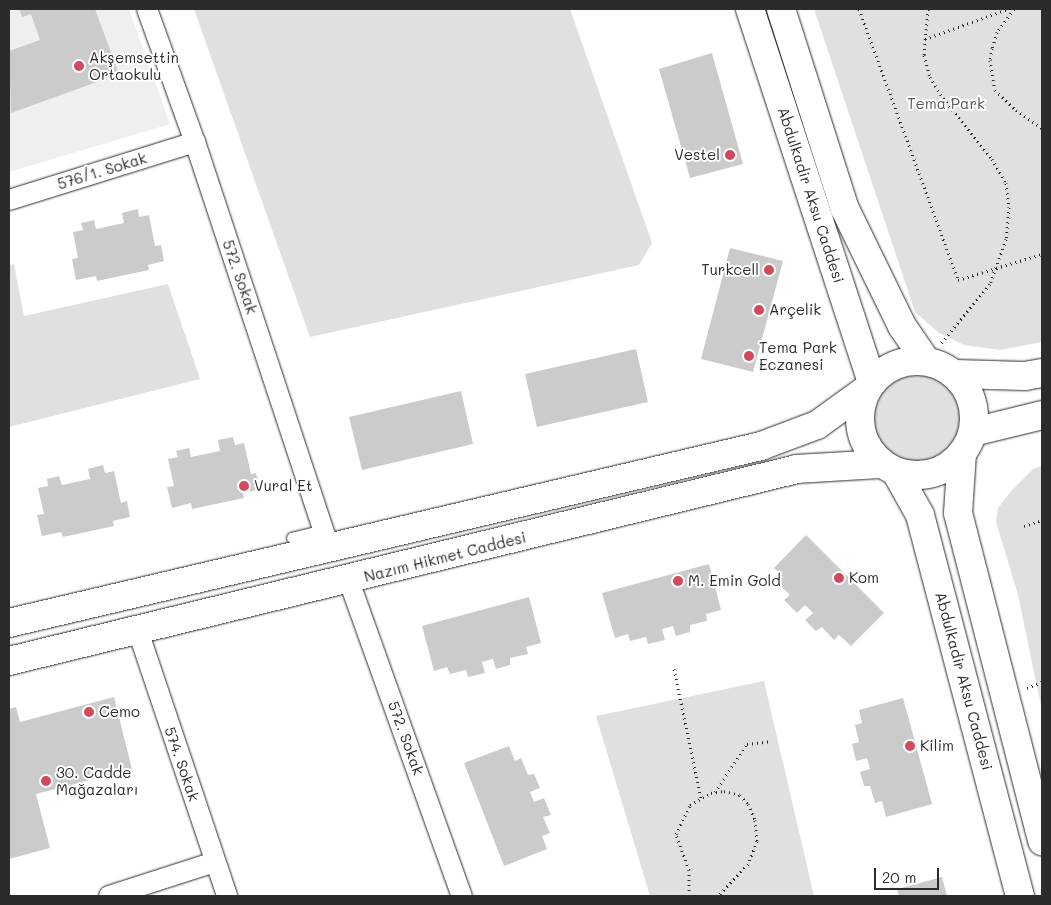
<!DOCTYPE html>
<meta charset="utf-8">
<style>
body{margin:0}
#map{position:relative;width:1051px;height:905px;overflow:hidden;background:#fff;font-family:Mali,sans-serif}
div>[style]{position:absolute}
.built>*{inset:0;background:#efefef}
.green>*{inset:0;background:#e0e0e0}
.round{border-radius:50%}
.building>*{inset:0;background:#cbcbcb}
.path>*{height:3px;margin-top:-1.5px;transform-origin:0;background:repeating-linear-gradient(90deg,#2b2b2b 0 1px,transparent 0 5px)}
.roads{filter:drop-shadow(0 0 1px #2b2b2b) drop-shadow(0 0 1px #2b2b2b)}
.service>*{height:10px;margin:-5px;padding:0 5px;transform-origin:5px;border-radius:5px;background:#fff}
.minor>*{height:20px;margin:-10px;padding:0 10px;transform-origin:10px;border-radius:10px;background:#fff}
.secondary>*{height:28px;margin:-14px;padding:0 14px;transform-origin:14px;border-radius:14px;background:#fff}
.secondary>.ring{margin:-14px;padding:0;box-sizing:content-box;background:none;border:28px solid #fff;border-radius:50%}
.dots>*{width:14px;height:14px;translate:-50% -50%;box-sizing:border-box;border:2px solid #fff;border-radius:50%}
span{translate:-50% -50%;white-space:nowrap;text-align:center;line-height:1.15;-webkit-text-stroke:4px #fff;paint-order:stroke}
.poi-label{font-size:15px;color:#2b2b2b}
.left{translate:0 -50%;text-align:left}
.right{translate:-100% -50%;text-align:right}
.park-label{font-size:15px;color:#585858}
.street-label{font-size:15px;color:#2b2b2b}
.frame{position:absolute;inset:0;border:10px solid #2b2b2b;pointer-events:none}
.scale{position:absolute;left:874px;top:868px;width:65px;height:22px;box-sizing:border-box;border:2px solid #2b2b2b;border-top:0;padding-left:6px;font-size:15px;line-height:18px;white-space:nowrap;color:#2b2b2b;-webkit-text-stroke:4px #fff;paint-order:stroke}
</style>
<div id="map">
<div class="built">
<div style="clip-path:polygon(9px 9px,129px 9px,170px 124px,9px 172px)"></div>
</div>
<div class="green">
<div style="clip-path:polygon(194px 9px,570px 9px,652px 243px,639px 265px,310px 337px)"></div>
<div style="clip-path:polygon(814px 9px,1042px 9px,1042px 342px,1000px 350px,964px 345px,939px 333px,915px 312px)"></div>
<div style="clip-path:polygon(14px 264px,24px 316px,168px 284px,200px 379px,9px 427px,9px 265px)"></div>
<div class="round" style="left:872px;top:371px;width:92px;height:92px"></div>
<div style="clip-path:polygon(1042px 466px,1042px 711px,1018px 595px,996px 522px,998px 508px,1012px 490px,1033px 469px)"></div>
<div style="clip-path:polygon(764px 681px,814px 896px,650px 896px,596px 716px)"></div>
</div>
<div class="building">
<div style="clip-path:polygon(19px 9px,95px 9px,119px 74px,11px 113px,9px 51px,40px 40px,31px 14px,22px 17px)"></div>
<div style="clip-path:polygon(712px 53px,743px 164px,690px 178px,659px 69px)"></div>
<div style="clip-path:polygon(138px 209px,139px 217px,149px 215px,155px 246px,161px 245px,164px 261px,148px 265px,149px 270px,97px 281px,96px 276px,76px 280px,72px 259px,78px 258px,73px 232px,83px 230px,81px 223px,94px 220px,96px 229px,124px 223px,122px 213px)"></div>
<div style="clip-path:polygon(730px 248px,783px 261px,753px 372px,701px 359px)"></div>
<div style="clip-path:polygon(636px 349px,648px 402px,537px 427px,525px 374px)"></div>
<div style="clip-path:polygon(461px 391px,473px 444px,362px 470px,349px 417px)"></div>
<div style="clip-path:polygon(233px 437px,235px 445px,244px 443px,251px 474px,256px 473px,260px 489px,243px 493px,244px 498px,192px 509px,191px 503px,172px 508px,167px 487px,174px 486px,168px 459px,178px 457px,176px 451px,189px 448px,191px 457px,220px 451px,218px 440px)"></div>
<div style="clip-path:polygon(103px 465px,105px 473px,114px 471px,121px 503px,127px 501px,130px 517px,113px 521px,114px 526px,63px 537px,61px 532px,42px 536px,37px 515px,44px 514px,38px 488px,48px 486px,47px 479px,59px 476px,62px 485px,90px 479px,88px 469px)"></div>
<div style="clip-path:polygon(806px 535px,884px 613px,851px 646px,839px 635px,834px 640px,822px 627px,816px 631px,805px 620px,813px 613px,805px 605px,797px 613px,784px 600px,790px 595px,778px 583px,783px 577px,774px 568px)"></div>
<div style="clip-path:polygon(709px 564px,721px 610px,706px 614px,707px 621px,690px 625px,690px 632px,676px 636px,673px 626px,662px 629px,665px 640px,648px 644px,646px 637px,630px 641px,628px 634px,615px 638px,602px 593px)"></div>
<div style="clip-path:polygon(529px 597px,541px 643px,526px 647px,528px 654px,510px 658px,510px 665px,496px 669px,493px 659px,482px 662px,485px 673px,468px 677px,466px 670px,450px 674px,447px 667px,434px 671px,422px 626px)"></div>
<div style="clip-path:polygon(114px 697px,132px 769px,36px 794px,50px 848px,9px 859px,9px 709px,16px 707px,20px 722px)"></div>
<div style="clip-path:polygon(903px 698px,932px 804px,886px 817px,882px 801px,875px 803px,870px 786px,864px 786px,860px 772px,870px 769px,867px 758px,856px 761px,852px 744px,859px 742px,855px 725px,862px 723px,859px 710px)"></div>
<div style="clip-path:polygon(509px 746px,515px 761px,521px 758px,528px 775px,534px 774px,540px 788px,530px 792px,534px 802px,544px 798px,551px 815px,543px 817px,550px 833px,542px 836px,547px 849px,504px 866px,464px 763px)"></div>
<div style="clip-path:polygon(942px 877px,947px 896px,899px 896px,897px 889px)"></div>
</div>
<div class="path">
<div style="left:859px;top:9px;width:289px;rotate:69.9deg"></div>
<div style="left:958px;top:280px;width:88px;rotate:-17.2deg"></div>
<div style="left:928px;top:9px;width:46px;rotate:95deg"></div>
<div style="left:924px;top:55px;width:23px;rotate:75deg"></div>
<div style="left:930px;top:77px;width:25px;rotate:58deg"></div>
<div style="left:943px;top:98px;width:78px;rotate:51.2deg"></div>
<div style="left:992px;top:159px;width:28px;rotate:60deg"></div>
<div style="left:1006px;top:183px;width:24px;rotate:83deg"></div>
<div style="left:1009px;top:207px;width:32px;rotate:95deg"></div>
<div style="left:1006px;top:239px;width:48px;rotate:109.6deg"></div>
<div style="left:990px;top:284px;width:77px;rotate:129.7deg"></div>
<div style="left:1014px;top:9px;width:29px;rotate:126deg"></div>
<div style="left:997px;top:32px;width:17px;rotate:107deg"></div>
<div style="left:992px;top:48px;width:12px;rotate:99deg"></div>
<div style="left:990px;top:60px;width:30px;rotate:81deg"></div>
<div style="left:995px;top:90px;width:29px;rotate:44deg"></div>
<div style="left:1016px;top:110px;width:32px;rotate:35deg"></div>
<div style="left:925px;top:39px;width:88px;rotate:-19.9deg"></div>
<div style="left:1024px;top:526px;width:19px;rotate:-18deg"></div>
<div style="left:674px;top:669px;width:132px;rotate:78.2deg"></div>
<div style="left:1027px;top:688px;width:16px;rotate:-22deg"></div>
<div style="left:715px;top:792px;width:58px;rotate:-56.3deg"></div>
<div style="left:747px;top:744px;width:23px;rotate:-7deg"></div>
<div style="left:689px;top:896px;width:26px;rotate:-90deg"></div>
<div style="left:689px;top:870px;width:38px;rotate:-110deg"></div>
<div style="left:676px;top:834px;width:32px;rotate:-64deg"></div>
<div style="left:690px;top:805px;width:24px;rotate:-30deg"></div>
<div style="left:711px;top:793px;width:13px;rotate:-9deg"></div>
<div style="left:724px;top:791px;width:16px;rotate:14deg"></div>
<div style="left:740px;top:795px;width:12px;rotate:48deg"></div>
<div style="left:748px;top:804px;width:17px;rotate:66deg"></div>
<div style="left:755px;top:820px;width:21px;rotate:85deg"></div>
<div style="left:757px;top:841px;width:25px;rotate:111deg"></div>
<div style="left:748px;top:864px;width:44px;rotate:133.2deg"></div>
</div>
<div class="roads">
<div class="service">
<div style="left:292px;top:538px;width:34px;rotate:-14deg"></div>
</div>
<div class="minor">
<div style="left:147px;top:9px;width:141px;rotate:70.2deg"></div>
<div style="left:195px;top:142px;width:426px;rotate:71.7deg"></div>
<div style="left:9px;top:200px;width:195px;rotate:-17.3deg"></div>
<div style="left:349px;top:581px;width:335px;rotate:70.3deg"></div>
<div style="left:138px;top:631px;width:280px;rotate:71.4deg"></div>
<div style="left:109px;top:896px;width:111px;rotate:-17.8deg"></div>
</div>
<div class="secondary">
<div style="left:750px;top:9px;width:392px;rotate:71.9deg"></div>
<div style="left:781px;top:9px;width:210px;rotate:72.3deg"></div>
<div style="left:845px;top:209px;width:130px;rotate:64deg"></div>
<div style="left:902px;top:326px;width:42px;rotate:55.6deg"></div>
<div class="ring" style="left:860px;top:361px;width:86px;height:86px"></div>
<div style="left:955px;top:374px;width:70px;rotate:1.6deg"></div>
<div style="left:1025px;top:376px;width:17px;rotate:-10deg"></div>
<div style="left:973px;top:432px;width:71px;rotate:-13.8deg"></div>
<div style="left:962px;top:453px;width:60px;rotate:93.8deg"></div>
<div style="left:958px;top:513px;width:339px;rotate:75.6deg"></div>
<div style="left:896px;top:472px;width:49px;rotate:60.8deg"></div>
<div style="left:920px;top:515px;width:394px;rotate:75.3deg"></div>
<div style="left:9px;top:623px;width:773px;rotate:-13.24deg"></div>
<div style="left:761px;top:446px;width:60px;rotate:-20.6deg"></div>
<div style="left:817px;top:425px;width:62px;rotate:-35.8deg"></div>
<div style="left:9px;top:661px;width:811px;rotate:-13.69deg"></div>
<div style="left:797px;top:469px;width:85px;rotate:-3.4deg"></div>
</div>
</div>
<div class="dots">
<div style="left:79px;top:66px;background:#d1495b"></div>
<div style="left:730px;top:155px;background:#d1495b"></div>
<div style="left:769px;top:270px;background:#d1495b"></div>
<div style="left:759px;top:310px;background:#d1495b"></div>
<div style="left:749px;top:356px;background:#d1495b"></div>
<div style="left:244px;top:486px;background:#d1495b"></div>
<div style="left:839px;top:578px;background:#d1495b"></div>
<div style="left:678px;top:581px;background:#d1495b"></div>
<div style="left:89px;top:712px;background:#d1495b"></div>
<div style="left:910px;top:746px;background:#d1495b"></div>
<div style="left:46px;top:781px;background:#d1495b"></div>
</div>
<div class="poi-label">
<span class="left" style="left:89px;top:66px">Akşemsettin<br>Ortaokulu</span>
<span class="right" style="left:720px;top:155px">Vestel</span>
<span class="right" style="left:759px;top:270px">Turkcell</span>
<span class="left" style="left:769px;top:310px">Arçelik</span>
<span class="left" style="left:759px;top:356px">Tema Park<br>Eczanesi</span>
<span class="left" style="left:254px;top:486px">Vural Et</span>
<span class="left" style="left:849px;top:578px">Kom</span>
<span class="left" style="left:688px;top:581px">M. Emin Gold</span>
<span class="left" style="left:99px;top:712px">Cemo</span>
<span class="left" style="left:920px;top:746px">Kilim</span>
<span class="left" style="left:56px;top:781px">30. Cadde<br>Mağazaları</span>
</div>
<div class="park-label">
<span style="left:946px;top:104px">Tema Park</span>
</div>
<div class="street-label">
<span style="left:102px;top:171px;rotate:-17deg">576/1. Sokak</span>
<span style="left:811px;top:195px;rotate:72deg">Abdulkadir Aksu Caddesi</span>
<span style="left:240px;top:277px;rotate:71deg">572. Sokak</span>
<span style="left:445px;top:557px;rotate:-14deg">Nazım Hikmet Caddesi</span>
<span style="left:964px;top:681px;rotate:75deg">Abdulkadir Aksu Caddesi</span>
<span style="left:406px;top:738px;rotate:70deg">572. Sokak</span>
<span style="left:182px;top:764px;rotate:71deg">574. Sokak</span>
</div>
<div class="frame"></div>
<div class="scale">20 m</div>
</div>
